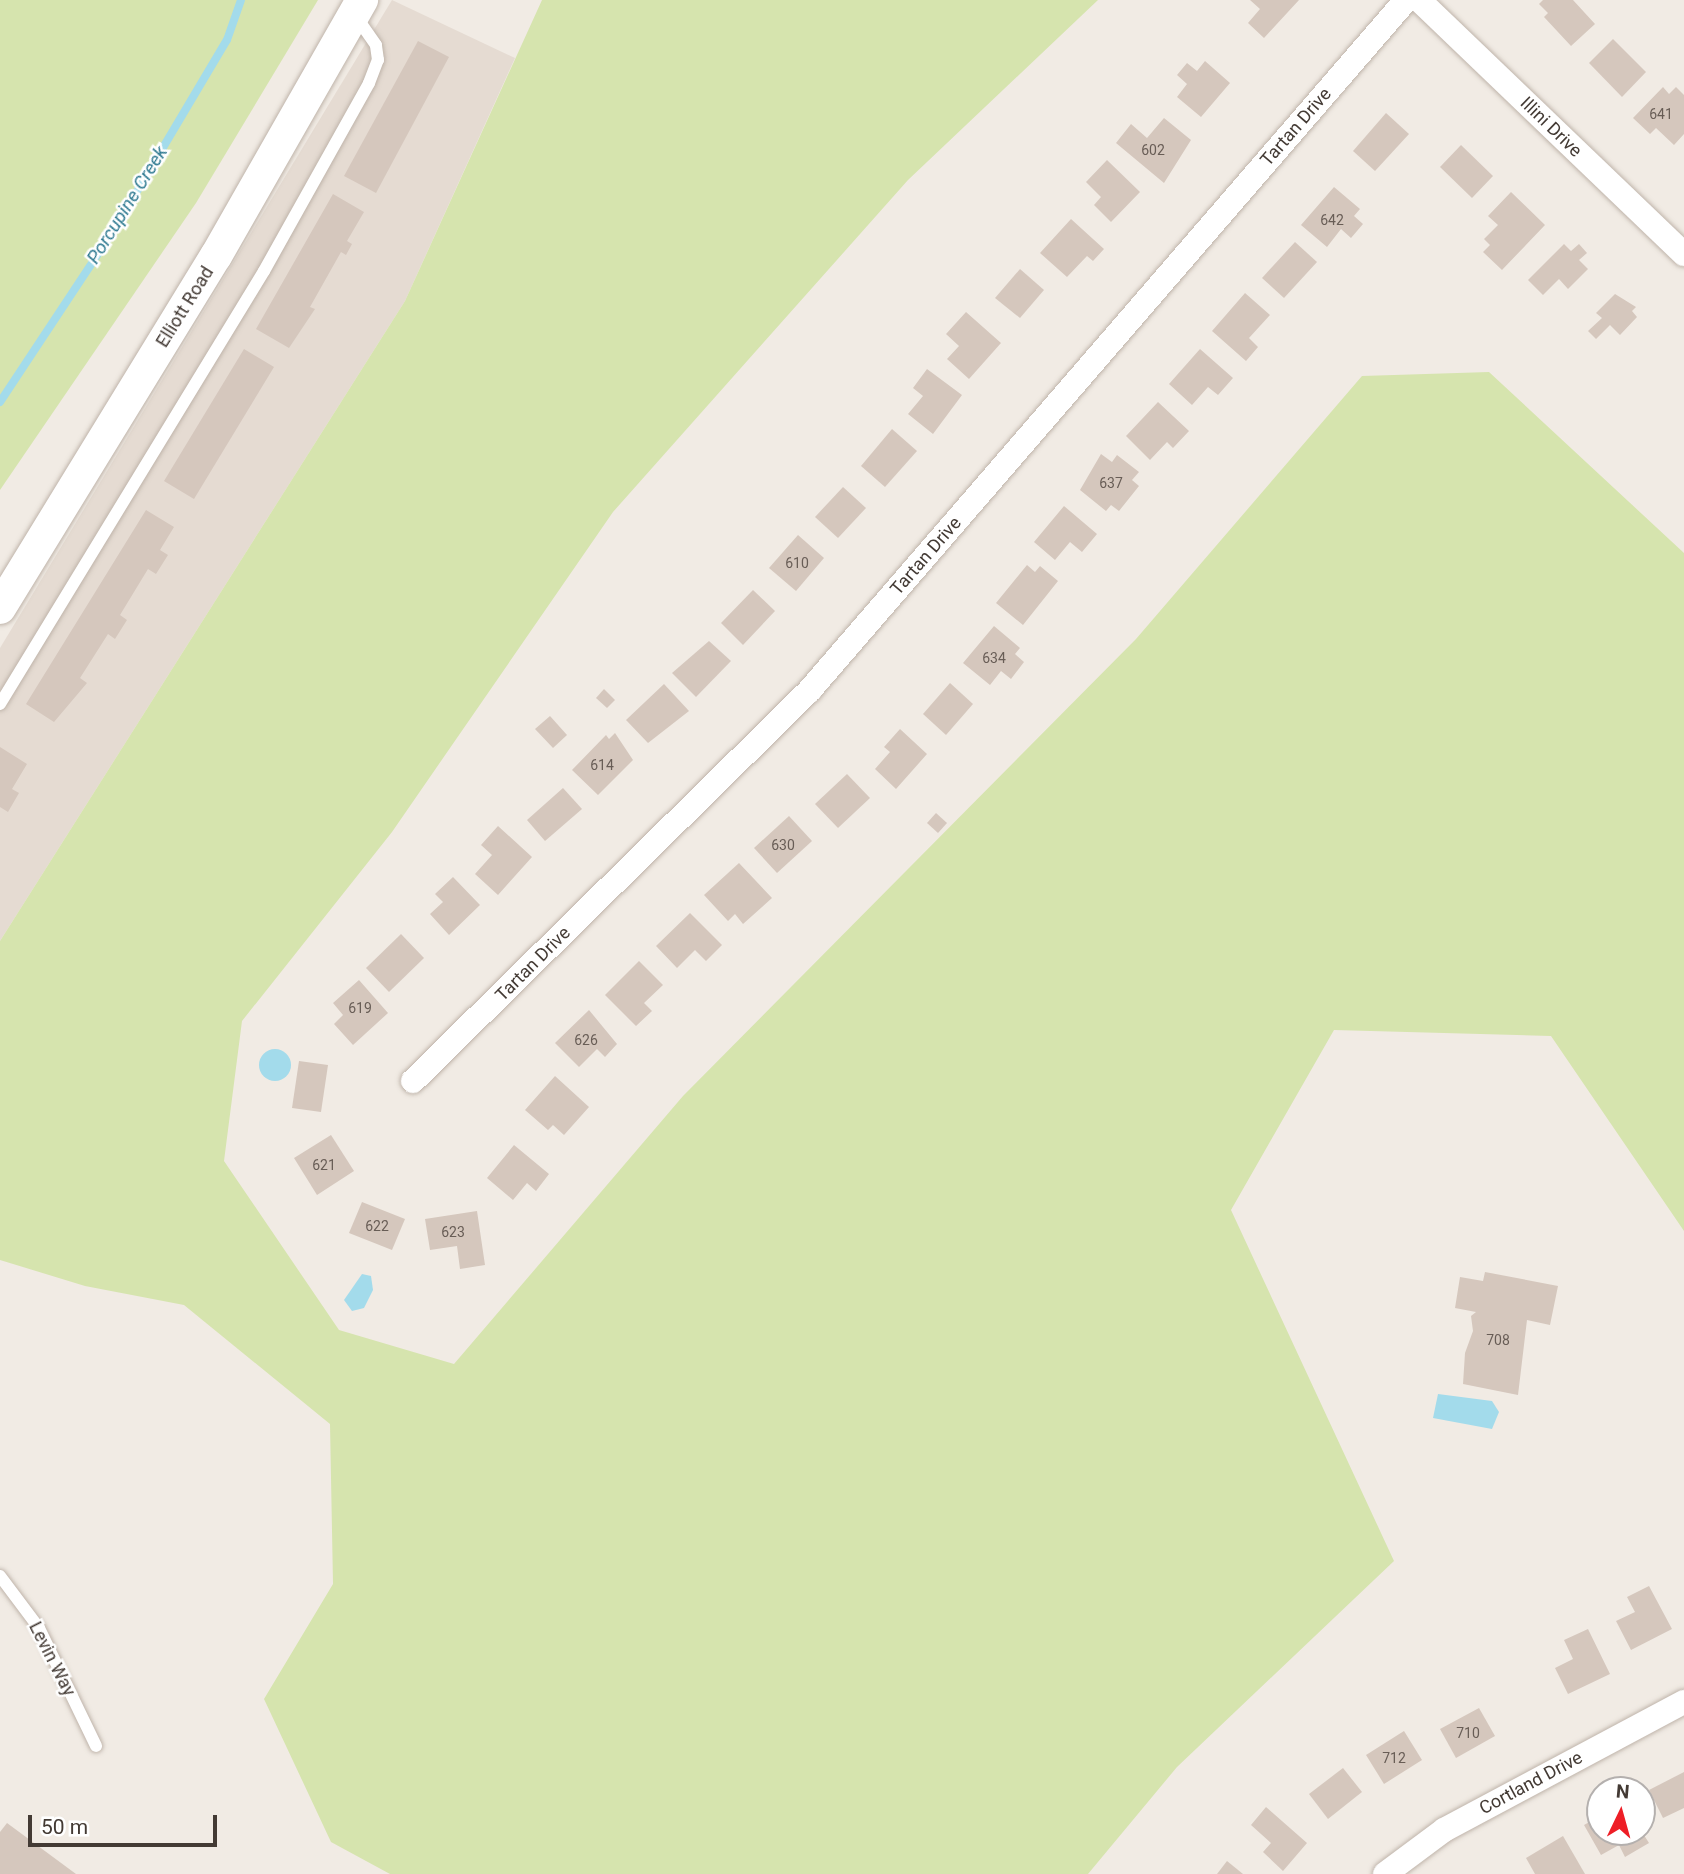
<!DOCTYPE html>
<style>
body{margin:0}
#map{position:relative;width:1684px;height:1874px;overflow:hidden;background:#f1ebe4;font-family:Roboto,sans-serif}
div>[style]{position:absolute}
.residential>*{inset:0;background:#e5dbd2}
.green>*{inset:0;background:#d6e4ae}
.water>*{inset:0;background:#a3dbeb}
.round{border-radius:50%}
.stream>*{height:8px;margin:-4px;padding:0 4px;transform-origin:4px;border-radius:4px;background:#a3dbeb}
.building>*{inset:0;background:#d5c7bd}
.roads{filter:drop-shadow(0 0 2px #bfb4aa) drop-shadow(0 0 2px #bfb4aa)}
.service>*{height:12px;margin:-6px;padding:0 6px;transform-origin:6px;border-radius:6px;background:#fff}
.minor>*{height:24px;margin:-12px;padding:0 12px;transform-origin:12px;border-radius:12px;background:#fff}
.tertiary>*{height:32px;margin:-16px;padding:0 16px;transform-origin:16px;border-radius:16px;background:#fff}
span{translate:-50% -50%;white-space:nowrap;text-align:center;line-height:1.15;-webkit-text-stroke:5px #fff;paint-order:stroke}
.number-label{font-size:14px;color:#685d56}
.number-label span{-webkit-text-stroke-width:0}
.street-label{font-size:18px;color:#433a34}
.water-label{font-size:19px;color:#2f7a91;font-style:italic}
.north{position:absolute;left:1586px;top:1776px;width:70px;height:70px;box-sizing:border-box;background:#fff;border:2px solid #b4b0ae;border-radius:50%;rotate:5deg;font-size:19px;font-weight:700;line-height:28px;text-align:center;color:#433a34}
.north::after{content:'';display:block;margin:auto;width:24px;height:32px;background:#ee1e26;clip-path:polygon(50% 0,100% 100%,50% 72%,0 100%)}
.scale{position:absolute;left:28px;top:1815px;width:189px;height:32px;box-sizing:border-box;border:4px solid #433a34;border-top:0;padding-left:9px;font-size:21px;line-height:24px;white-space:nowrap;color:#433a34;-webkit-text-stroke:5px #fff;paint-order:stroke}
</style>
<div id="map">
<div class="residential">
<div style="clip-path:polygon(392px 0,515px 58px,405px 301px,0 941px,0 648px)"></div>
</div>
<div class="green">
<div style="clip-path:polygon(0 0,318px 0,196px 203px,0 490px)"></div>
<div style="clip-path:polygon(542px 0,1098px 0,908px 180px,613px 512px,392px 832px,242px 1021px,224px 1161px,339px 1330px,454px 1364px,683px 1096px,1136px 639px,1362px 376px,1489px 372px,1684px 553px,1684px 1231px,1551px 1036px,1334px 1030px,1231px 1210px,1394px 1561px,1177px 1767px,1088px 1874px,390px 1874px,331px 1842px,264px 1699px,333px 1584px,330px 1424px,184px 1305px,85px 1286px,0 1260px,0 941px,405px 301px)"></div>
</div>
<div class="water">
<div class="round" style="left:259px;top:1049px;width:32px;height:32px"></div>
<div style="clip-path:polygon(362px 1274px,371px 1276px,373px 1290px,364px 1308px,352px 1311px,344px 1300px)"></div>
<div style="clip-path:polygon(1438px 1394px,1492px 1401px,1499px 1412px,1492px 1429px,1433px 1418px)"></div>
</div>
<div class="stream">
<div style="left:0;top:402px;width:212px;rotate:-56.5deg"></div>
<div style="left:117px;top:225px;width:215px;rotate:-59.3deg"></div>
<div style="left:227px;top:40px;width:42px;rotate:-70.7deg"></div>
</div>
<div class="building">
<div style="clip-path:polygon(1250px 0,1299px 0,1264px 38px,1248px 23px,1260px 9px)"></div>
<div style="clip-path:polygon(1543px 0,1573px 0,1595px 24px,1571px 46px,1544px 17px,1548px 13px,1539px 4px)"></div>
<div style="clip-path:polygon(1613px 39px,1646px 72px,1622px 97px,1589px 63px)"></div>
<div style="clip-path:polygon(418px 41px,449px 57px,376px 193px,344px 176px)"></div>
<div style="clip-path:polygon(1205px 61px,1230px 83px,1201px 117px,1177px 97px,1187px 84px,1177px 75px,1187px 63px,1197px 71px)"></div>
<div style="clip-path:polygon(1663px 87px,1669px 94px,1676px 87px,1684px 95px,1684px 134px,1674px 145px,1656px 128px,1650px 134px,1633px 118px)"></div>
<div style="clip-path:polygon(1386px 113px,1409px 134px,1375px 171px,1353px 151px)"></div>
<div style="clip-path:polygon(1164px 118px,1191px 140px,1164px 183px,1116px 143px,1131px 124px,1147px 138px)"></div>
<div style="clip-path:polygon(1461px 145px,1493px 176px,1472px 198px,1440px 167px)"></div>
<div style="clip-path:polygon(1107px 160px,1140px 192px,1111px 222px,1094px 205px,1101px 197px,1086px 182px)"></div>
<div style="clip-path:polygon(1334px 187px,1360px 209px,1354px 216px,1363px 224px,1351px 238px,1341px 229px,1327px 247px,1301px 225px)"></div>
<div style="clip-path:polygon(1511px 192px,1545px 225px,1502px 270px,1483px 252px,1490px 245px,1484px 239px,1498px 225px,1488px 216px)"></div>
<div style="clip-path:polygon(333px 194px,364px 212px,347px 241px,352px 244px,346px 255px,341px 252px,310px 307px,315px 309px,289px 348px,256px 329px)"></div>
<div style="clip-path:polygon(1071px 219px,1104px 249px,1093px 261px,1087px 256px,1067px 277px,1040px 253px)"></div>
<div style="clip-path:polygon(1295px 242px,1317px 262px,1284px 298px,1262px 278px)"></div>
<div style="clip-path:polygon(1564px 244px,1571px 251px,1579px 244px,1587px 253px,1579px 260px,1588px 269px,1568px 289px,1559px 279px,1543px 295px,1528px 280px)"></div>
<div style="clip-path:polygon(1020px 269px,1044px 290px,1020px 318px,995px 298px)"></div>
<div style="clip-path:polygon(1245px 293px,1270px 315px,1249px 338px,1258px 347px,1246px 361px,1212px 331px)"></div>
<div style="clip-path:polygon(1615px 294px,1636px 307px,1632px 311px,1637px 317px,1620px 335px,1610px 325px,1596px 339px,1588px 331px,1602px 318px,1596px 313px)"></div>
<div style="clip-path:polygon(966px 312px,1001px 343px,969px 379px,947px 359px,959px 346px,946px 334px)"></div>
<div style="clip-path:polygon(244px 349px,274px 367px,194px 499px,164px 481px)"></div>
<div style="clip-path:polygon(1200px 349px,1233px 378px,1218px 395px,1208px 387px,1192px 405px,1169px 384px)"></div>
<div style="clip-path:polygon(927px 369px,962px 395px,933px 434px,908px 414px,923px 396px,913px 388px)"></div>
<div style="clip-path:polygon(1158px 402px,1189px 431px,1173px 448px,1167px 442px,1150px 460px,1126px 436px)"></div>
<div style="clip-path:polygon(892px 429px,917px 451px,885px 487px,861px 466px)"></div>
<div style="clip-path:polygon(1101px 454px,1112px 462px,1117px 455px,1139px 472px,1132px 480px,1139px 486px,1119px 511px,1111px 505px,1106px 511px,1080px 490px)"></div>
<div style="clip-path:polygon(843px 487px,866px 508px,838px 538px,815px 517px)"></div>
<div style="clip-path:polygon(1064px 506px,1097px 534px,1082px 552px,1070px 542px,1055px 560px,1034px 542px)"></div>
<div style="clip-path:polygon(146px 510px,174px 527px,160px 550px,168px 555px,156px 574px,148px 569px,120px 615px,127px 620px,115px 639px,108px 634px,80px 678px,87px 683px,54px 722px,26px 704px)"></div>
<div style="clip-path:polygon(798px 535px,824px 558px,796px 591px,769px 568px)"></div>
<div style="clip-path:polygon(1027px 565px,1035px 572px,1040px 566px,1058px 581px,1023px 625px,996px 603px)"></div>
<div style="clip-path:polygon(753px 590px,775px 611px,743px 645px,721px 623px)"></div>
<div style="clip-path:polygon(994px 626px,1020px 648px,1015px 654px,1024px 662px,1011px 679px,1001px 671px,990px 685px,963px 663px)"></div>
<div style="clip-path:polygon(709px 641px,731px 661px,696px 697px,672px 673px)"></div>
<div style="clip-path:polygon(950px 683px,973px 704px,946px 735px,923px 714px)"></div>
<div style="clip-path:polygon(664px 684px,689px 711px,648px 743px,626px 720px)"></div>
<div style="clip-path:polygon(604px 689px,615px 700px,607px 708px,596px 698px)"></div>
<div style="clip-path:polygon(550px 716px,567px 735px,553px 748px,535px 729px)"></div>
<div style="clip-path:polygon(900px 729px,927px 754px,896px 789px,875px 769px,890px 752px,884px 747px)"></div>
<div style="clip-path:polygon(615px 733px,633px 760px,598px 795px,572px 770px,606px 735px,609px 739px)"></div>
<div style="clip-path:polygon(0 747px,27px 764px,12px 789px,19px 793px,8px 812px,0 807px)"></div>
<div style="clip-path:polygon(847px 774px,870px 798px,838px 828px,815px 804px)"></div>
<div style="clip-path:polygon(563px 788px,582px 809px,545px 841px,527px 820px)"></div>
<div style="clip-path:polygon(936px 813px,947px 823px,938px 833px,927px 823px)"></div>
<div style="clip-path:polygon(789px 816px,812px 841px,777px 873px,754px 848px)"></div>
<div style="clip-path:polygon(498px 826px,532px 857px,498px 895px,475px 874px,492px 855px,481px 845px)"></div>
<div style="clip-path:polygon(739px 863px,772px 898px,743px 924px,735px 914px,728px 921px,704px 895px)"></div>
<div style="clip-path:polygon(453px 877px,480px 905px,449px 935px,430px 914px,443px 902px,435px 894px)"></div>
<div style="clip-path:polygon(690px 913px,722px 945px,706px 961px,695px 950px,677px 968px,656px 946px)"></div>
<div style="clip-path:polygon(401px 934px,424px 958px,389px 992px,366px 968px)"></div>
<div style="clip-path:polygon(639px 961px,663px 985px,644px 1003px,652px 1011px,636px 1026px,605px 995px)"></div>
<div style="clip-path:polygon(359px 980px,388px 1013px,353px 1045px,334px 1024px,343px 1015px,333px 1003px)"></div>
<div style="clip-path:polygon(589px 1010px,617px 1044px,605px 1057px,597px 1049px,579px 1067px,555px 1043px)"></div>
<div style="clip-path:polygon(299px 1061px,328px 1065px,321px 1112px,292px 1108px)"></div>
<div style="clip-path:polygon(555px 1076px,589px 1107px,564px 1135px,553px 1125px,548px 1130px,525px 1110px)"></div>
<div style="clip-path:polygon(331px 1135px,354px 1171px,317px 1195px,294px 1158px)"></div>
<div style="clip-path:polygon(514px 1145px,549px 1174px,536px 1191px,527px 1183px,513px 1200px,487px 1178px)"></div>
<div style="clip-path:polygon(362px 1202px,405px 1219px,392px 1250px,349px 1233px)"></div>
<div style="clip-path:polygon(477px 1211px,485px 1265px,460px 1269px,457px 1246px,430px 1250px,425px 1219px)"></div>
<div style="clip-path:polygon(1485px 1272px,1558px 1286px,1550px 1325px,1527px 1320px,1518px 1395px,1463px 1384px,1465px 1353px,1473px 1331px,1471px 1316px,1476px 1312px,1455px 1308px,1460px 1277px,1483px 1281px)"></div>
<div style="clip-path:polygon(1649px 1586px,1672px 1629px,1631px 1650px,1616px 1621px,1635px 1612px,1627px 1597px)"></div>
<div style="clip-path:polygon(1588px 1629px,1610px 1674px,1568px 1694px,1555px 1668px,1573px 1659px,1564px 1640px)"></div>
<div style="clip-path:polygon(1479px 1708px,1495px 1736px,1456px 1758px,1440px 1729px)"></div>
<div style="clip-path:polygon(1404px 1731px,1422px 1760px,1384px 1784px,1366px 1755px)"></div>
<div style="clip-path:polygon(1343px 1768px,1362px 1792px,1328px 1819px,1309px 1794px)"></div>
<div style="clip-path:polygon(1684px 1772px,1684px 1808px,1663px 1818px,1649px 1790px)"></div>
<div style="clip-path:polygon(1266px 1807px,1307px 1843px,1283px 1871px,1263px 1852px,1271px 1843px,1251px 1825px)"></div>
<div style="clip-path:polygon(1600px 1816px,1600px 1832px,1642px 1832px,1649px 1843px,1625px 1857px,1619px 1845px,1601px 1855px,1584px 1825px)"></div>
<div style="clip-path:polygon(7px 1823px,76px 1874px,0 1874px,0 1832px)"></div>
<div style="clip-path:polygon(1563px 1836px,1585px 1874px,1535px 1874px,1526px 1858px)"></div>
<div style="clip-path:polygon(1227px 1861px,1243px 1874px,1217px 1874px)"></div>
</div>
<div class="roads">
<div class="service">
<div style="left:0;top:704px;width:507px;rotate:-58.63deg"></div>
<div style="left:264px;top:271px;width:215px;rotate:-60.8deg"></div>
<div style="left:369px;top:83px;width:25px;rotate:-69deg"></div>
<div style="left:378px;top:60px;width:15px;rotate:-98deg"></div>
<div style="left:376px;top:45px;width:39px;rotate:-125deg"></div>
<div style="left:0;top:1576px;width:65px;rotate:53.1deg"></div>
<div style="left:39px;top:1628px;width:131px;rotate:64.2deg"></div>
</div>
<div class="minor">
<div style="left:1419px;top:0;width:367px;rotate:43.8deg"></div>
<div style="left:413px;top:1081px;width:556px;rotate:-44.56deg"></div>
<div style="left:809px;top:691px;width:913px;rotate:-49.17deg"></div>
<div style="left:1385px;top:1874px;width:74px;rotate:-36.7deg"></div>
<div style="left:1444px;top:1830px;width:272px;rotate:-28.1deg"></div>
</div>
<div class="tertiary">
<div style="left:0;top:608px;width:413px;rotate:-58.5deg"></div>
<div style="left:216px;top:256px;width:295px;rotate:-60.3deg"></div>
</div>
</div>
<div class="number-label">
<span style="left:1661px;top:114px">641</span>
<span style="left:1153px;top:150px">602</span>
<span style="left:1332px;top:220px">642</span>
<span style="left:1111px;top:483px">637</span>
<span style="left:797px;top:563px">610</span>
<span style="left:994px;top:658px">634</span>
<span style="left:602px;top:765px">614</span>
<span style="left:783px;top:845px">630</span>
<span style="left:360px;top:1008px">619</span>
<span style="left:586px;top:1040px">626</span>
<span style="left:324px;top:1165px">621</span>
<span style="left:377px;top:1226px">622</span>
<span style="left:453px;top:1232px">623</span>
<span style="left:1498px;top:1340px">708</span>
<span style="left:1468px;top:1733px">710</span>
<span style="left:1394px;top:1758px">712</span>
</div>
<div class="street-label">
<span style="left:1296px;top:127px;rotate:-49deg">Tartan Drive</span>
<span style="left:1551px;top:127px;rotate:44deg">Illini Drive</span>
<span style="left:185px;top:307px;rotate:-58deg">Elliott Road</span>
<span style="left:926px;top:556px;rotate:-49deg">Tartan Drive</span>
<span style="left:533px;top:964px;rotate:-45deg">Tartan Drive</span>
<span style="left:52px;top:1659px;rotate:63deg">Levin Way</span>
<span style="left:1531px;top:1783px;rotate:-28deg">Cortland Drive</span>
</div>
<div class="water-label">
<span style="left:127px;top:205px;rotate:-58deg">Porcupine Creek</span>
</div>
<div class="north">N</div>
<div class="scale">50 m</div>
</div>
